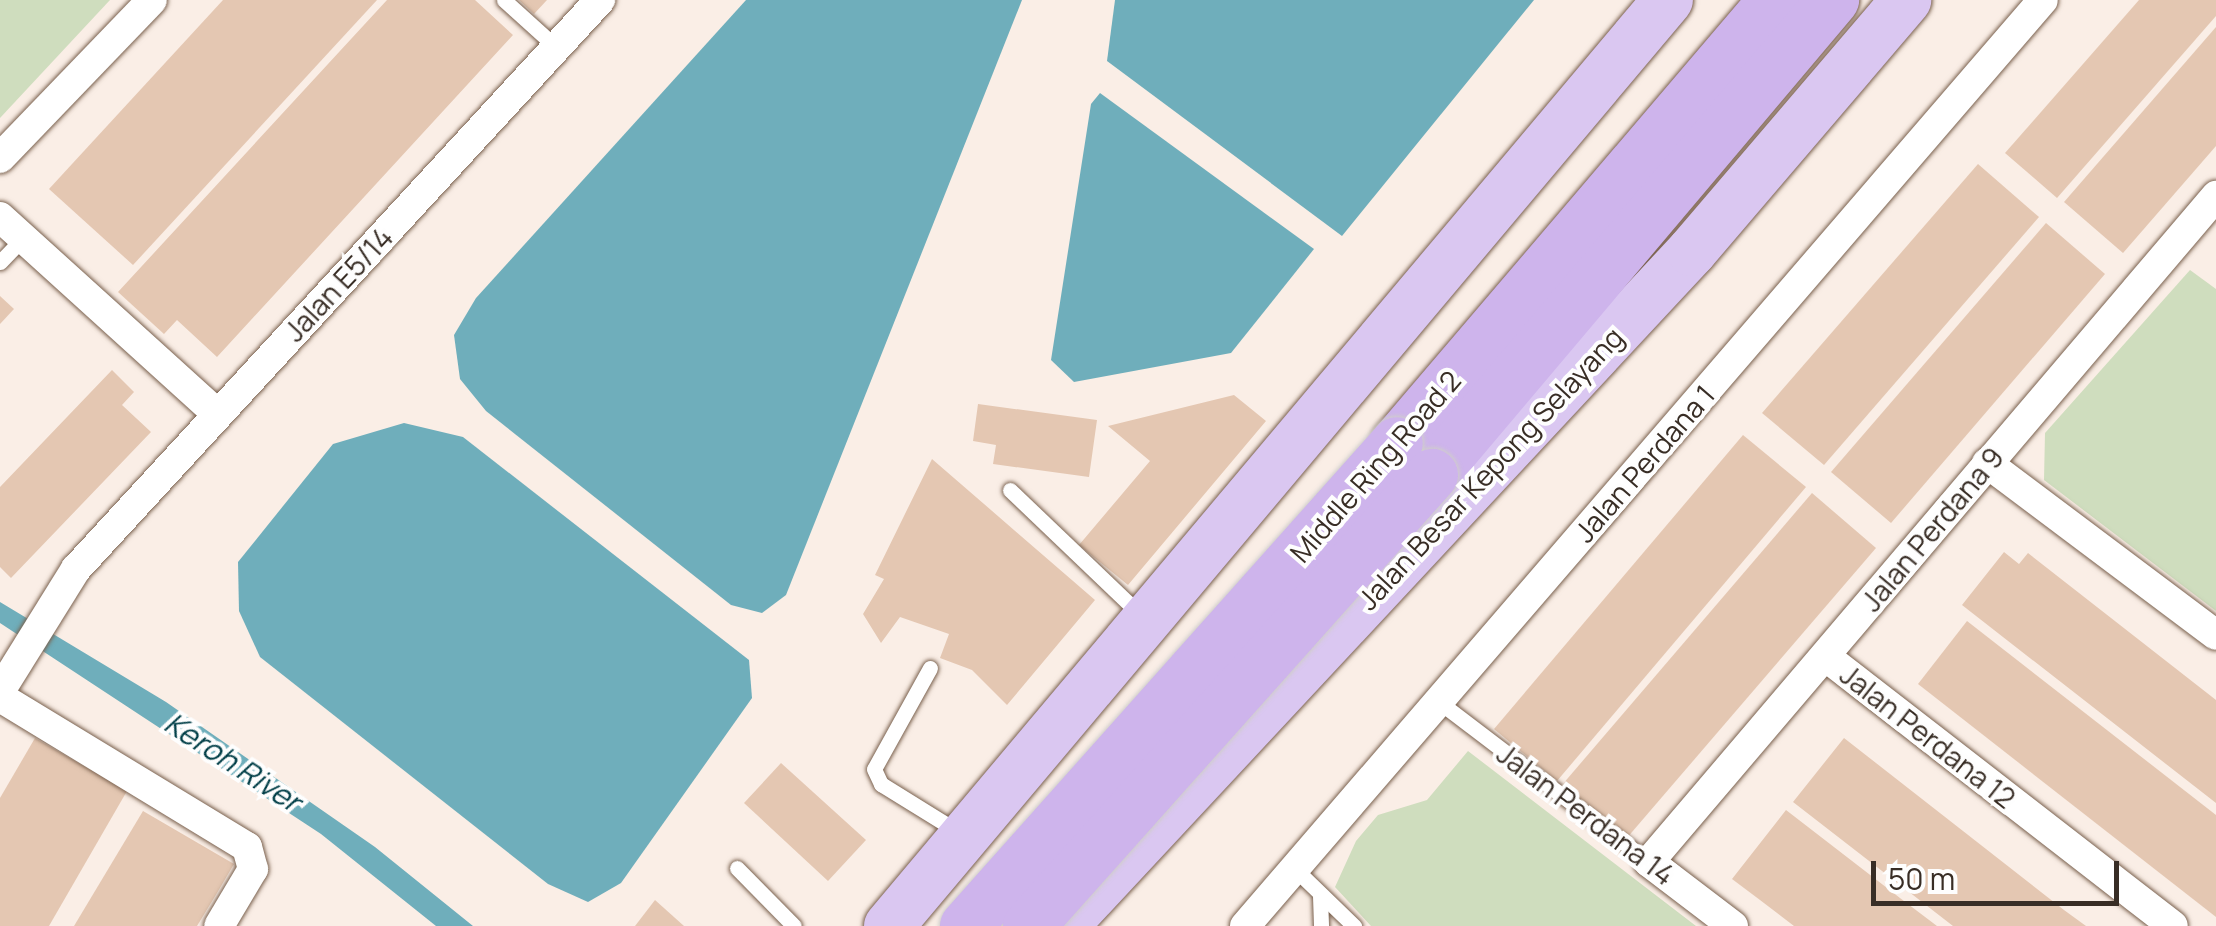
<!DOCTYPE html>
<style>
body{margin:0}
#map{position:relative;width:2216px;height:926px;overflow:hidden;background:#faeee6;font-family:Manrope,sans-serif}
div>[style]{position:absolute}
.green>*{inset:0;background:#cfddbe}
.water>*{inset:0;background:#6faebb}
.building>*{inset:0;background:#e4c7b2}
.roads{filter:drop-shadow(0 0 2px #79604d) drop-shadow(0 0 2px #79604d)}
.service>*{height:15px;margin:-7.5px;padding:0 7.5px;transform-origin:7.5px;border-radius:7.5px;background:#fff}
.minor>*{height:30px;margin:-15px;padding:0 15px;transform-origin:15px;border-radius:15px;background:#fff}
.primary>*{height:50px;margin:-25px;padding:0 25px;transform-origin:25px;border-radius:25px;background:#dac7f1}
.trunk>*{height:52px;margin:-26px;padding:0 26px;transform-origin:26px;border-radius:26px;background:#ceb4ec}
.bridges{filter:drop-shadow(0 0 2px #cfcdcb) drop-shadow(0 0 2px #cfcdcb)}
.trunk-bridge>*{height:52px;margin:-26px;padding:0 26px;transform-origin:26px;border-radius:26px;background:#ceb4ec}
span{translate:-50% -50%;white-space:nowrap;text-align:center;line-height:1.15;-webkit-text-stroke:8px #fefefe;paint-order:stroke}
.street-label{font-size:28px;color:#382d25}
.water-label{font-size:30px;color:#003e47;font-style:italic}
.scale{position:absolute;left:1871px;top:861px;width:248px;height:45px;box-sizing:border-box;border:5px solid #382d25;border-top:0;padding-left:12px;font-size:30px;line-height:35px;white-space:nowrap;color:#382d25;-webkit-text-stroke:8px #fefefe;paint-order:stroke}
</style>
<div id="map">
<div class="green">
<div style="clip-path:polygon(0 0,110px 0,0 118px)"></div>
<div style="clip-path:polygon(2190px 270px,2216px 289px,2216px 611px,2044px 480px,2045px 433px)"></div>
<div style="clip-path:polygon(1468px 751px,1696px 926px,1371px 926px,1335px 887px,1356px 841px,1378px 815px,1427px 800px)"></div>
</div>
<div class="water">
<div style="clip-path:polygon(746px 0,1022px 0,786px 595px,762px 613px,731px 605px,486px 411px,460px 379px,454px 335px,476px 298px)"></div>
<div style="clip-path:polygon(1115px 0,1534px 0,1342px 236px,1107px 61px)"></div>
<div style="clip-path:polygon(1100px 93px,1314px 249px,1231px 353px,1074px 382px,1051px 360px,1091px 104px)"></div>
<div style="clip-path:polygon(404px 423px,463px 437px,749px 660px,752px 698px,621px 883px,588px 902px,548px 884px,260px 657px,239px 611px,238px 562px,333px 444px)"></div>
<div style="clip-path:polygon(0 602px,166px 702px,375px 847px,473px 926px,436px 926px,321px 834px,0 623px)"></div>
</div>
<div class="building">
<div style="clip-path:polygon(223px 0,377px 0,133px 265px,49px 189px)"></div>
<div style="clip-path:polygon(387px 0,475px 0,513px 35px,217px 357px,177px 320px,164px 334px,118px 292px)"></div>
<div style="clip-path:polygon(519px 0,547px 0,534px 14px)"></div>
<div style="clip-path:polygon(2139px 0,2216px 0,2216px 16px,2057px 198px,2005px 153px)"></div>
<div style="clip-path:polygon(2216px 27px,2216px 146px,2123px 253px,2064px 202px)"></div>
<div style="clip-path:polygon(1978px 164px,2039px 217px,1824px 465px,1762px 413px)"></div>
<div style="clip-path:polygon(2046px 223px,2105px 274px,1891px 523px,1831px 472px)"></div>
<div style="clip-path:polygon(0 296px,14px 309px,0 324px)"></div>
<div style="clip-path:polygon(112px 370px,134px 392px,122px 405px,151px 432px,11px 578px,0 567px,0 487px)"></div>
<div style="clip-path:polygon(1234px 395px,1266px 421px,1128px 585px,1079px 545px,1150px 461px,1108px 426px)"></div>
<div style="clip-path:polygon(978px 404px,1097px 420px,1089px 477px,993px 464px,996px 445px,973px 441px)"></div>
<div style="clip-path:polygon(1743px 435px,1806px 487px,1557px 781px,1494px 729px)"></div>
<div style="clip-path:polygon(932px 459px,1095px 600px,1007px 705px,972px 670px,940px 658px,949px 634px,900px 617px,881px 643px,863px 614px,884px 579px,875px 575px)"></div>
<div style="clip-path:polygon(1812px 493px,1876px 548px,1626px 839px,1562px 785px)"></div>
<div style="clip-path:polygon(2004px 552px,2019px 564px,2028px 553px,2216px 700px,2216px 803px,1962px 605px)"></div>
<div style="clip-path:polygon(1967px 621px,2216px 815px,2216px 917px,1918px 684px)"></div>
<div style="clip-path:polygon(35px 738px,127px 791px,49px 926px,0 926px,0 798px)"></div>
<div style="clip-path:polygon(1844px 738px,2064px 910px,2086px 926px,1953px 926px,1793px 802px)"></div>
<div style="clip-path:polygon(781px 763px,866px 840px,828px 881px,744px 803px)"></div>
<div style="clip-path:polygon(1786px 810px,1900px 898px,1937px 926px,1794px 926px,1760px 900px,1732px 879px)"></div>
<div style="clip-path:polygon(143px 811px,234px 864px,217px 893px,197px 926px,74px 926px)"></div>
<div style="clip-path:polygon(655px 900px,684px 926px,635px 926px)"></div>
</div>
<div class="roads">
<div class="service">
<div style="left:504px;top:0;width:70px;rotate:42.1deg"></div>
<div style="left:0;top:262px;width:29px;rotate:-46deg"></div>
<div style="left:1010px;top:490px;width:184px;rotate:43.7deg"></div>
<div style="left:930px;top:668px;width:115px;rotate:119deg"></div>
<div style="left:874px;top:769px;width:17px;rotate:65deg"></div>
<div style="left:881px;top:784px;width:89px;rotate:31.7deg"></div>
<div style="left:1438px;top:701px;width:265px;rotate:37.3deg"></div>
<div style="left:1293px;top:867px;width:85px;rotate:44deg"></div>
<div style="left:737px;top:868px;width:81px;rotate:45.5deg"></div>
<div style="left:1320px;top:896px;width:30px;rotate:88deg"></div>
</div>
<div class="minor">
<div style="left:0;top:158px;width:219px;rotate:-46.1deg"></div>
<div style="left:0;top:217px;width:294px;rotate:42.2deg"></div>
<div style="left:1987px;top:463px;width:286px;rotate:36.9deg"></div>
<div style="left:1825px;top:656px;width:440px;rotate:37.8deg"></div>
<div style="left:0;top:691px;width:144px;rotate:-58.1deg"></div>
<div style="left:76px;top:569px;width:774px;rotate:-47.36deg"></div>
<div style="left:0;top:697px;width:289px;rotate:31.3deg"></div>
<div style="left:247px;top:847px;width:23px;rotate:75deg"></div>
<div style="left:253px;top:869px;width:66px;rotate:120.8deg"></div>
<div style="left:1245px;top:926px;width:1222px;rotate:-49.25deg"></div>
<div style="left:1733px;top:926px;width:106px;rotate:-142.7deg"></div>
<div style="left:1649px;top:862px;width:875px;rotate:-49.59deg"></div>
</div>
<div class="primary">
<div style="left:889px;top:926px;width:1210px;rotate:-49.93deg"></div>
<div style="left:1063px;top:926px;width:923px;rotate:-47.02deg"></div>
<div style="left:1692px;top:251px;width:330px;rotate:-49.5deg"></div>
</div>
<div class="trunk">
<div style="left:1397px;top:443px;width:582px;rotate:-49.53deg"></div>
<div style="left:1432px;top:475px;width:622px;rotate:-49.83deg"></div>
</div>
</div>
<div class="bridges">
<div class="trunk-bridge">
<div style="left:966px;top:926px;width:647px;rotate:-48.26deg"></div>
<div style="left:1029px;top:926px;width:605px;rotate:-48.22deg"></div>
</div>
</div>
<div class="street-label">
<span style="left:338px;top:284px;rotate:-47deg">Jalan E5/14</span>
<span style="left:1644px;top:463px;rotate:-49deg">Jalan Perdana 1</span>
<span style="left:1375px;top:466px;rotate:-49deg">Middle Ring Road 2</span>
<span style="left:1490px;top:468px;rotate:-47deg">Jalan Besar Kepong Selayang</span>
<span style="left:1932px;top:529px;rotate:-50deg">Jalan Perdana 9</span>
<span style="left:1928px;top:736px;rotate:38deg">Jalan Perdana 12</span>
<span style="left:1586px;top:814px;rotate:37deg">Jalan Perdana 14</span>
</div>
<div class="water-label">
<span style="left:233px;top:762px;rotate:33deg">Keroh River</span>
</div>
<div class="scale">50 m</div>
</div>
